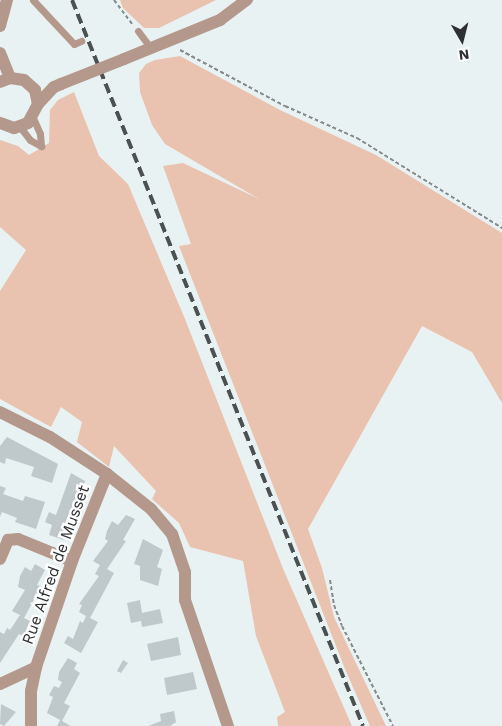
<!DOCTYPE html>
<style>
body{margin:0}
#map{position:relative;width:502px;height:726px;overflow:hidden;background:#e8f2f3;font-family:"Work Sans",sans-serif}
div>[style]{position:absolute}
.green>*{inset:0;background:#eac2b0}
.building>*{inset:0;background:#bfc8ca}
.path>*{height:2px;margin-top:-1px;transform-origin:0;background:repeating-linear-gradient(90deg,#848a8b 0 4px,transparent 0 6.5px)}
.service>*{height:7px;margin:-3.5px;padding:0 3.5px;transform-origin:3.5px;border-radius:3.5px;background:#b4988b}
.minor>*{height:12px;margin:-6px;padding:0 6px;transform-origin:6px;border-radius:6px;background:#b4988b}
.tertiary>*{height:12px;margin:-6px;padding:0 6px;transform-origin:6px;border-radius:6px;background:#b4988b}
.rail>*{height:4px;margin-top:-2px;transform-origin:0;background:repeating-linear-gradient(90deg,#4b5050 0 10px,transparent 0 15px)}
.tertiary-bridge>*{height:12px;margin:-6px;padding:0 6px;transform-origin:6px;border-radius:6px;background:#b4988b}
span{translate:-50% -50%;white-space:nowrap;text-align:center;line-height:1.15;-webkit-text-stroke:5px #fff;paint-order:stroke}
.street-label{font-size:16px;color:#2c3030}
.north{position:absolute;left:437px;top:15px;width:50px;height:50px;-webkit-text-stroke:4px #fff;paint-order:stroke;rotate:172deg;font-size:14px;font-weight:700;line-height:20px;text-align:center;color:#2c3030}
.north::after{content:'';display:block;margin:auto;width:18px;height:22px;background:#2c3030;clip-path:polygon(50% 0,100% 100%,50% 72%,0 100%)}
</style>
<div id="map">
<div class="green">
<div style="clip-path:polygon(120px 0,216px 0,159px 28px,144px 28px,123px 8px)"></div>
<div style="clip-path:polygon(180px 56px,280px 110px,376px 155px,502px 233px,502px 403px,472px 352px,422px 326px,308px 529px,322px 568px,334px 617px,386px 726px,370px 726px,345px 669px,179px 246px,191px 244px,163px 166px,183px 163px,259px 199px,165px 144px,152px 125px,140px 92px,139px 73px,146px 64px,155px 60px)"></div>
<div style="clip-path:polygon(74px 92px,99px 156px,128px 184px,185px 319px,284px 571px,352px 726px,278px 726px,277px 717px,285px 712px,256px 636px,243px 561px,190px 547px,179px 523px,152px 499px,156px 491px,114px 446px,109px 467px,77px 442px,82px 422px,61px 407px,51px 427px,0 399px,0 291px,26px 250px,0 227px,0 140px,18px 146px,29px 155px,49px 143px,50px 110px,58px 100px)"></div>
</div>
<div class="building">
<div style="clip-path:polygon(7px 437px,58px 464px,52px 483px,31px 476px,34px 467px,6px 458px,5px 464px,0 462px,0 446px)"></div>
<div style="clip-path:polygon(71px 473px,85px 481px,64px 540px,49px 535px,52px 525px,45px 522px,49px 512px,56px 515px)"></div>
<div style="clip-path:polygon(0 486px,6px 488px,3px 494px,23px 501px,25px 496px,45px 502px,36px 529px,15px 522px,17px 518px,2px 512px,0 517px)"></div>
<div style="clip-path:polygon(126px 515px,135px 519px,123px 540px,126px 541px,107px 569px,114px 573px,90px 618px,98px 622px,81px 653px,64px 643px,68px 636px,73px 639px,80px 621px,83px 623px,86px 616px,79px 612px,82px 605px,79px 604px,99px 576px,95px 574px,100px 565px,93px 561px,108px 541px,105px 539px,107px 531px,112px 521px,118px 525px)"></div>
<div style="clip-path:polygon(143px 539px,163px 550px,157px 567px,162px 569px,158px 586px,140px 580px,140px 566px,134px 564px)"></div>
<div style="clip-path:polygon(35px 564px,45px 570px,37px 585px,41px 587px,24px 618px,36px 624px,35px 627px,30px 624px,23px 636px,19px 634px,0 663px,0 632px,4px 634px,7px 628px,10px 630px,20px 615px,12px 611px,25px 590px,18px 587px,20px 576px,25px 567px,31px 571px)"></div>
<div style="clip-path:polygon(140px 600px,142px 613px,160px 609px,163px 623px,142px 627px,141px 621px,131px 623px,127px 603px)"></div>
<div style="clip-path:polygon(178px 637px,181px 655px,151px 661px,147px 644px)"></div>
<div style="clip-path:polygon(68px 658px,77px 663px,74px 669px,80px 673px,64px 703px,70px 706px,62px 721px,71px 726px,57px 726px,60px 720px,47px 713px,53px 697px,49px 695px,54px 686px,59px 688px,62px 682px,58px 680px,59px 672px)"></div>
<div style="clip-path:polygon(123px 660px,128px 663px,121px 673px,117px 671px)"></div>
<div style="clip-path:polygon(193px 672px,197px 689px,167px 695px,164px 678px)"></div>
<div style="clip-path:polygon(1px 704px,16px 712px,4px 726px,0 724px)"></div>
<div style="clip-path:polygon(174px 711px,176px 722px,170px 726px,148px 726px,161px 721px,160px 714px)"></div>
</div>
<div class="path">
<div style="left:114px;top:0;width:30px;rotate:53deg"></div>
<div style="left:180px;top:50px;width:119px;rotate:28.1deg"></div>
<div style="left:285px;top:106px;width:79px;rotate:24deg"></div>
<div style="left:357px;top:138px;width:171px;rotate:31.8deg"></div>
<div style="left:330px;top:580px;width:25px;rotate:81deg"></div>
<div style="left:334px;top:605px;width:22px;rotate:69deg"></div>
<div style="left:342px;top:626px;width:112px;rotate:63deg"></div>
</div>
<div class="service">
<div style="left:33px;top:0;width:60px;rotate:47deg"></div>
<div style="left:74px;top:44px;width:8px;rotate:-23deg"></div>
<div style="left:138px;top:31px;width:21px;rotate:53deg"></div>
<div style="left:33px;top:118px;width:17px;rotate:66deg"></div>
<div style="left:40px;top:134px;width:12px;rotate:85deg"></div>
<div style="left:20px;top:127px;width:16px;rotate:52deg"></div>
<div style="left:30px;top:140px;width:13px;rotate:29deg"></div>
</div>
<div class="minor">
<div style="left:0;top:412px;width:56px;rotate:26.6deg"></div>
<div style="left:50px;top:437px;width:68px;rotate:33deg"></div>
<div style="left:107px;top:474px;width:56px;rotate:38.5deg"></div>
<div style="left:151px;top:509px;width:33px;rotate:50deg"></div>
<div style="left:172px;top:534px;width:40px;rotate:71.1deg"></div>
<div style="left:185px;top:572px;width:28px;rotate:90deg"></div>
<div style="left:185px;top:600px;width:133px;rotate:71.2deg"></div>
<div style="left:0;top:559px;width:21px;rotate:-67deg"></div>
<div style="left:8px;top:540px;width:10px;rotate:-6deg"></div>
<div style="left:18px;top:539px;width:58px;rotate:22.2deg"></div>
<div style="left:0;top:684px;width:40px;rotate:-25deg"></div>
<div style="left:31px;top:726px;width:35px;rotate:-90deg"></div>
<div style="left:31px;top:691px;width:25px;rotate:-78deg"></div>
<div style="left:36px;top:667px;width:112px;rotate:-71.2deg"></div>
<div style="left:72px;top:561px;width:94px;rotate:-68.1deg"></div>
</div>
<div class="tertiary">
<div style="left:0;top:26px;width:27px;rotate:-75deg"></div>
<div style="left:0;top:53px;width:27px;rotate:68deg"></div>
<div style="left:124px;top:59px;width:104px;rotate:-22.1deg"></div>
<div style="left:220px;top:20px;width:34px;rotate:-37deg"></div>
<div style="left:0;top:82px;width:11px;rotate:-22deg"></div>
<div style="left:10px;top:78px;width:14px;rotate:8deg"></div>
<div style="left:24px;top:80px;width:15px;rotate:42deg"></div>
<div style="left:35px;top:90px;width:14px;rotate:78deg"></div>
<div style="left:38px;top:104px;width:21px;rotate:118deg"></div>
<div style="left:28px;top:123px;width:15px;rotate:160deg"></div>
<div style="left:14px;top:128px;width:15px;rotate:-160deg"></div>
<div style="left:38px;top:104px;width:23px;rotate:-47deg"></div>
<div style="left:54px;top:87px;width:8px;rotate:-23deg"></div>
</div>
<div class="rail">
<div style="left:72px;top:0;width:782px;rotate:68.16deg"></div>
</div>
<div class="tertiary-bridge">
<div style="left:61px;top:84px;width:68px;rotate:-21.6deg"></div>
</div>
<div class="street-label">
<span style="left:56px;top:565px;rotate:-70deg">Rue Alfred de Musset</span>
</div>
<div class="north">N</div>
</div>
